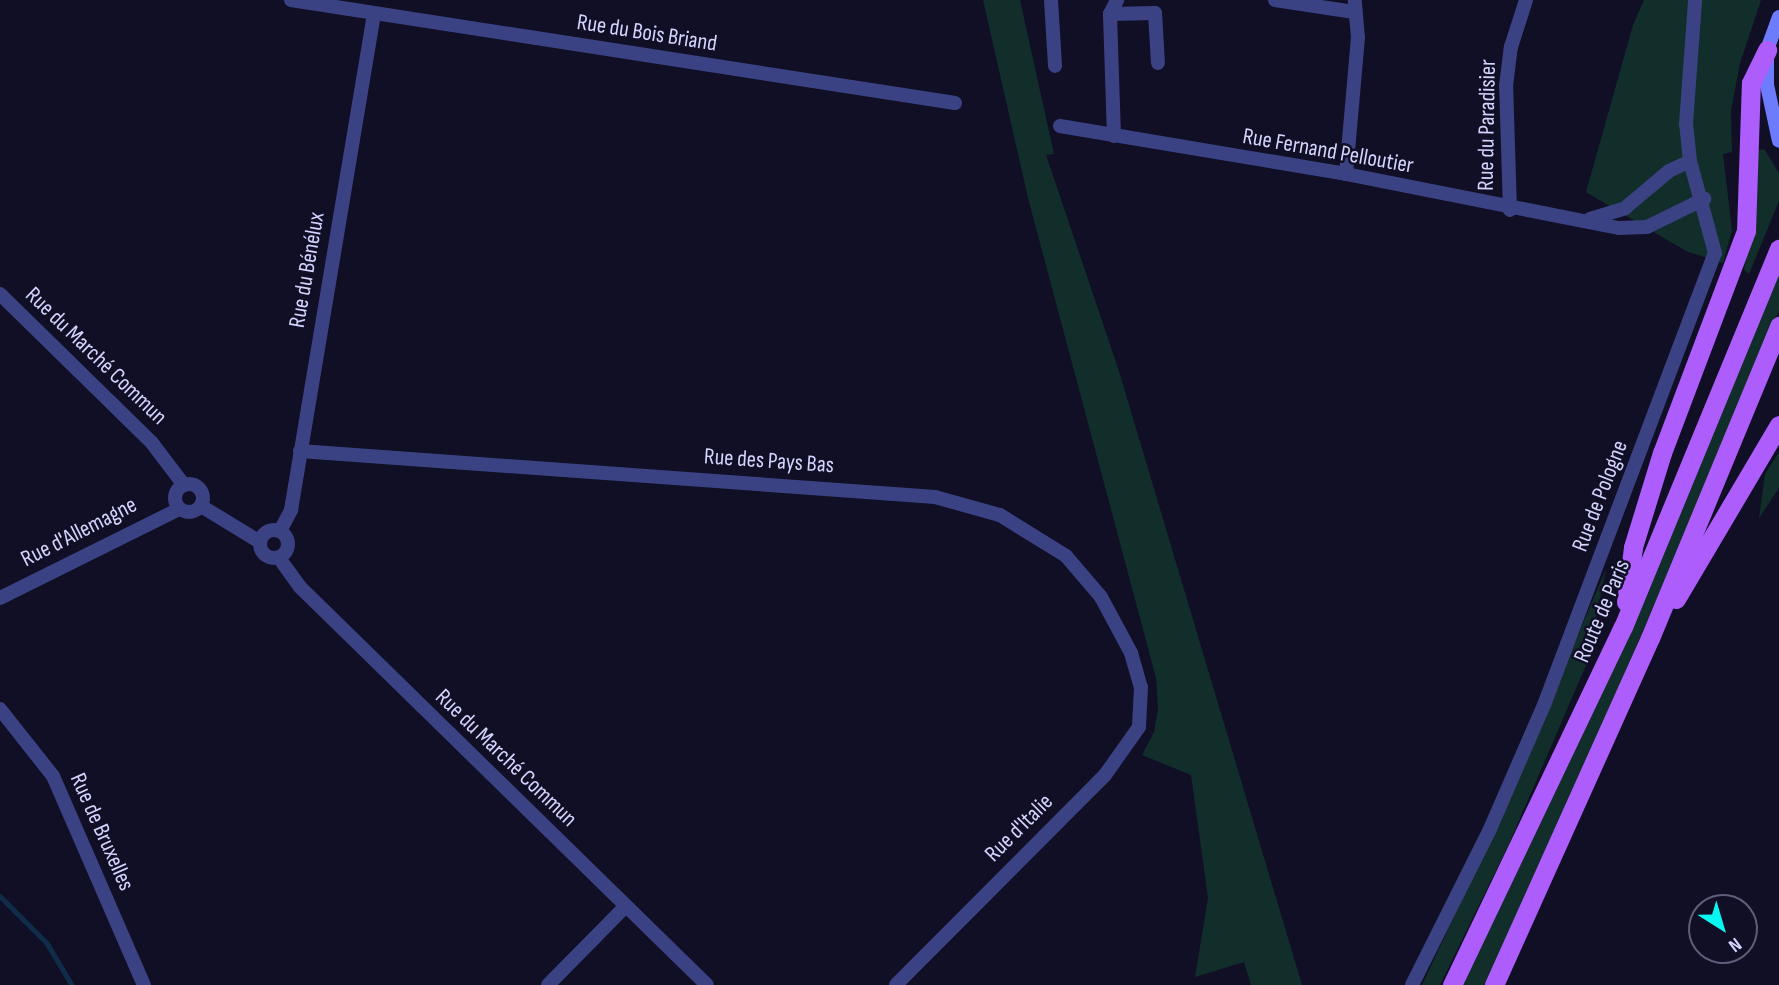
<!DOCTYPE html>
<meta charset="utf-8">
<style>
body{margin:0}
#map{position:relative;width:1779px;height:985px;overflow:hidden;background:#100f25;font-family:"Sofia Sans Condensed",sans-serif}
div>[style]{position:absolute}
.green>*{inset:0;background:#122e2a}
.stream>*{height:4.5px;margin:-2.25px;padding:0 2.25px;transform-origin:2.25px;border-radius:2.25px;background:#0f2d49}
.minor>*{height:14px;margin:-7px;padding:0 7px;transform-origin:7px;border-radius:7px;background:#3b4283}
.minor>.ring{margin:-7px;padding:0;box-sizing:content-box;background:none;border:14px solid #3b4283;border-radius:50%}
.secondary>*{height:14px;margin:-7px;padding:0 7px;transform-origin:7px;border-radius:7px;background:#6d7cfc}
.primary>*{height:19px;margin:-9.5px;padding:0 9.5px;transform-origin:9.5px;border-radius:9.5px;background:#ac5dfb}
span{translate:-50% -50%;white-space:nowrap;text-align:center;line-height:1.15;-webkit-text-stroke:5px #100f25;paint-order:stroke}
.street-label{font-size:23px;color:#d4d4fe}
.north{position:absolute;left:1688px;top:894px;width:70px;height:70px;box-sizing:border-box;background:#100f25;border:2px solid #5e5e7c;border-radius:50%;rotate:143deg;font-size:19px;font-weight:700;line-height:28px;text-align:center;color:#d4d4fe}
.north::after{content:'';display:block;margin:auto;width:24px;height:32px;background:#06f8f1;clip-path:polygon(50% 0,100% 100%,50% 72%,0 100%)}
</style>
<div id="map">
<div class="green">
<div style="clip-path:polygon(983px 0,1020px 0,1054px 154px,1046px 155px,1118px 368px,1302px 985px,1251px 985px,1244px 962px,1195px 977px,1208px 898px,1191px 775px,1142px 755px,1154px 732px,1158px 709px,1156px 678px,1028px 198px)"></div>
<div style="clip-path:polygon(1644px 0,1761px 0,1740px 63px,1731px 111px,1732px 152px,1723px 154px,1732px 230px,1723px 263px,1686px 251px,1586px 192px,1633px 25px)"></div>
<div style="clip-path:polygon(1764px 149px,1779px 173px,1779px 201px,1749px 274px,1744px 270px,1756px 205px,1752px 152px)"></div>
<div style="clip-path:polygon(1779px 274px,1779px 311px,1622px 680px,1485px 985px,1462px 985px,1581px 738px)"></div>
<div style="clip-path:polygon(1779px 452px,1779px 488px,1759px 518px,1765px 474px)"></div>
<div style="clip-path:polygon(1606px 569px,1587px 663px,1509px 844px,1440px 985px,1422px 985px,1499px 821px)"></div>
</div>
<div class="stream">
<div style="left:0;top:896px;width:66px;rotate:45deg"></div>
<div style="left:47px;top:943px;width:49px;rotate:59.2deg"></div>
</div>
<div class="minor">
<div style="left:291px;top:0;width:672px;rotate:8.82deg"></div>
<div style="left:1051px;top:0;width:66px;rotate:86.5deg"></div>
<div style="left:1275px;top:0;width:80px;rotate:8.6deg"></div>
<div style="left:1110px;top:14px;width:45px;rotate:-1.3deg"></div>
<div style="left:1155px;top:13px;width:50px;rotate:86.6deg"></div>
<div style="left:1060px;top:126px;width:290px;rotate:9.5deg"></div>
<div style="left:1346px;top:174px;width:278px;rotate:11.2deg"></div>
<div style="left:1619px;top:228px;width:28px;rotate:-2deg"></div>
<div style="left:1647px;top:227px;width:64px;rotate:-26.2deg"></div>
<div style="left:1114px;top:136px;width:122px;rotate:-91.9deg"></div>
<div style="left:1110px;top:14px;width:16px;rotate:-63deg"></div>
<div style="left:1346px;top:174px;width:137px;rotate:-85deg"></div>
<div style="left:1358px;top:38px;width:38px;rotate:-95deg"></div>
<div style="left:1510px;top:210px;width:124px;rotate:-91.8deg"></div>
<div style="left:1506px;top:86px;width:39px;rotate:-83deg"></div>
<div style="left:1511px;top:47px;width:49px;rotate:-72.3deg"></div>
<div style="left:1590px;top:219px;width:37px;rotate:-17deg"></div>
<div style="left:1625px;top:208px;width:57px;rotate:-40.1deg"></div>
<div style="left:1669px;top:171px;width:23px;rotate:-25deg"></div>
<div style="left:0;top:294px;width:213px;rotate:44.4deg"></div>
<div style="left:152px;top:443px;width:53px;rotate:52.7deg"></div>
<div style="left:300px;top:451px;width:637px;rotate:4.14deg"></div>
<div style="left:935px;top:497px;width:67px;rotate:15.5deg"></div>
<div style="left:1000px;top:515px;width:78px;rotate:31.8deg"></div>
<div style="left:1066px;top:556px;width:54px;rotate:49.5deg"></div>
<div style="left:1101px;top:597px;width:64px;rotate:61.8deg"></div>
<div style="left:1131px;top:653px;width:35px;rotate:74deg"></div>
<div style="left:1141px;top:687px;width:40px;rotate:92.9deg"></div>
<div style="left:1139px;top:727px;width:59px;rotate:125.3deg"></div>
<div style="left:1105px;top:775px;width:296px;rotate:134.9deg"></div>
<div class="ring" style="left:175px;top:484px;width:14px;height:14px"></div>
<div style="left:201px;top:506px;width:69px;rotate:31.4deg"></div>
<div class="ring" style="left:260px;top:530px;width:14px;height:14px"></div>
<div style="left:280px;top:531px;width:24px;rotate:-62deg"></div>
<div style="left:291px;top:510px;width:503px;rotate:-80.5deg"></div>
<div style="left:279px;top:558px;width:36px;rotate:54deg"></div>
<div style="left:300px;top:587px;width:569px;rotate:44.36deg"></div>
<div style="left:0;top:598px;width:200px;rotate:-26.4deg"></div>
<div style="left:0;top:709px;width:85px;rotate:51.7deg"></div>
<div style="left:53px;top:776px;width:228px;rotate:66.5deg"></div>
<div style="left:548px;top:985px;width:110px;rotate:-45.4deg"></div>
<div style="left:1412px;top:985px;width:174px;rotate:-63.4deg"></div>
<div style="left:1490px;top:829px;width:135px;rotate:-66.5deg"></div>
<div style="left:1544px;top:705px;width:483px;rotate:-69.3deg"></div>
<div style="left:1715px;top:253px;width:95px;rotate:-105.2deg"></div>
<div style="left:1690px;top:161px;width:37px;rotate:-96deg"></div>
<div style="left:1686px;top:124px;width:124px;rotate:-85.8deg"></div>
</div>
<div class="secondary">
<div style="left:1779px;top:17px;width:35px;rotate:110deg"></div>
<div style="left:1767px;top:50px;width:35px;rotate:90deg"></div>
<div style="left:1767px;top:85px;width:57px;rotate:77.9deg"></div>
</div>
<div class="primary">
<div style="left:1676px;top:599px;width:202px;rotate:-59.4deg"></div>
<div style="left:1626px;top:602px;width:55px;rotate:-82.7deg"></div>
<div style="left:1633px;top:547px;width:98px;rotate:-72.9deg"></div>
<div style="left:1662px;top:453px;width:237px;rotate:-69.3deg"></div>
<div style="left:1746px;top:231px;width:148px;rotate:-88.1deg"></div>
<div style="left:1751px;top:83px;width:37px;rotate:-64deg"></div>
<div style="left:1452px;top:985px;width:397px;rotate:-64.5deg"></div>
<div style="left:1623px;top:627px;width:409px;rotate:-67.6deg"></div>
<div style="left:1494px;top:985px;width:380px;rotate:-65.8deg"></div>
<div style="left:1650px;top:638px;width:338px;rotate:-67.5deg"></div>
</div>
<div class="street-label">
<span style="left:647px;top:33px;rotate:9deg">Rue du Bois Briand</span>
<span style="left:1487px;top:125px;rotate:-89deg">Rue du Paradisier</span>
<span style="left:1328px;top:151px;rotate:10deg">Rue Fernand Pelloutier</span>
<span style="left:307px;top:270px;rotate:-80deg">Rue du Bénélux</span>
<span style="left:96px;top:356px;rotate:44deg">Rue du Marché Commun</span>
<span style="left:769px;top:461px;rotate:4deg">Rue des Pays Bas</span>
<span style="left:1600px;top:496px;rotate:-69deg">Rue de Pologne</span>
<span style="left:79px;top:532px;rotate:-27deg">Rue d'Allemagne</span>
<span style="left:1602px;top:611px;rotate:-67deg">Route de Paris</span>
<span style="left:506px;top:758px;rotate:44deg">Rue du Marché Commun</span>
<span style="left:1019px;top:828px;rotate:-45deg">Rue d'Italie</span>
<span style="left:102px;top:832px;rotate:66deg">Rue de Bruxelles</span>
</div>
<div class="north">N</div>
</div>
